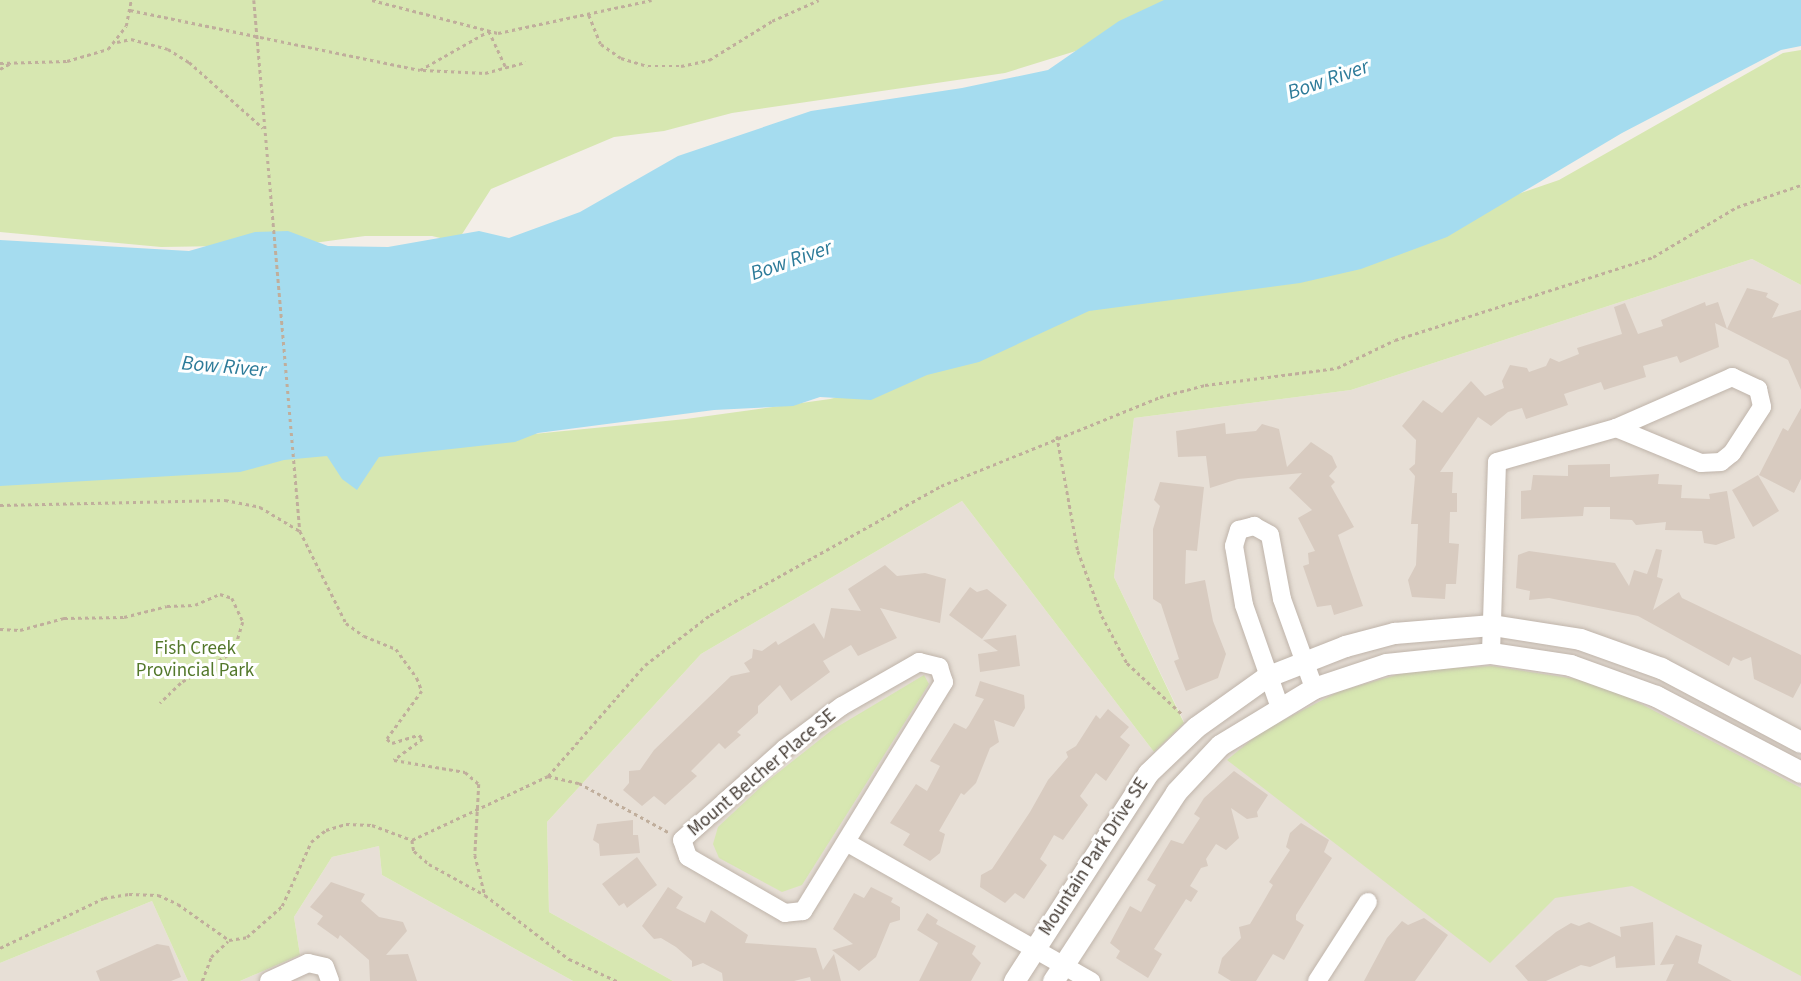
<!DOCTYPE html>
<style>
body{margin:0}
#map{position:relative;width:1801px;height:981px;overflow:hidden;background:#f3eee8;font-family:"Source Sans 3",sans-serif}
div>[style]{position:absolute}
.residential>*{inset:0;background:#e7dfd6}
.green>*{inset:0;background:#d7e7b1}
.water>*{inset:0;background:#a5dcef}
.building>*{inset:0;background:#d8cbc0}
.path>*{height:2.5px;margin-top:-1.25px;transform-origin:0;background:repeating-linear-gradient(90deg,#c0ae9c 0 3.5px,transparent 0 7px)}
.roads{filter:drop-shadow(0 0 2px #bfb4aa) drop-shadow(0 0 2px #bfb4aa)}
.minor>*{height:18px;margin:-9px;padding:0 9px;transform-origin:9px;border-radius:9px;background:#fff}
.tertiary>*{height:21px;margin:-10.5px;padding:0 10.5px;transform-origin:10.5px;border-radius:10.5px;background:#fff}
span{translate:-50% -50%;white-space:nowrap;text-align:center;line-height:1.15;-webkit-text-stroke:6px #fff;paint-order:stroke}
.park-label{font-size:19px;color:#53782b}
.street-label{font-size:19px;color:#473e37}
.water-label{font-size:21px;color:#2d7b99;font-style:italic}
</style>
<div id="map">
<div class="residential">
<div style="clip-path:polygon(1752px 259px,1801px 285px,1801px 981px,673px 981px,549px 912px,547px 822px,701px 654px,962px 501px,1154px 752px,1184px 722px,1114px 577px,1134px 418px,1351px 390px)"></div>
<div style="clip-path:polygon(379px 846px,382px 875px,573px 981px,240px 981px,300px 955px,294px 917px,332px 857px)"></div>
<div style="clip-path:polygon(152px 901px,188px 981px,0 981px,0 963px)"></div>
</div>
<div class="green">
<div style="clip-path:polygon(0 0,1241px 0,1005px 73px,732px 113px,664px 131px,614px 137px,491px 189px,457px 242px,432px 236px,365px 236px,299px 245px,161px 247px,0 232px)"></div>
<div style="clip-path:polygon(1801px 50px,1801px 285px,1752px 259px,1351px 390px,1134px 418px,1114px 577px,1184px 723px,1154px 752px,962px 501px,701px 654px,547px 822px,549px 912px,673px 981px,573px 981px,382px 875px,379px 846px,332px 857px,294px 917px,300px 955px,240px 981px,188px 981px,152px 901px,0 963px,0 456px,451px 442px,686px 419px,830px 399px,901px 381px,1098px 306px,1242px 288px,1559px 180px,1783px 53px)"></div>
<div style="clip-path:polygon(1492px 666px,1576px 679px,1624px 695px,1801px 788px,1801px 976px,1632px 886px,1555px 898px,1490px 963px,1227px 760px,1262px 731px,1340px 691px,1414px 670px)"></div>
<div style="clip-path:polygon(924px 675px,929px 684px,802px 885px,782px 892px,719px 858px,713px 844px,718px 827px,765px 783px,832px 730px)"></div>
</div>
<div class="water">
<div style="clip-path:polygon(1164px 0,1801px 0,1801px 46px,1781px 50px,1622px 133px,1447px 237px,1361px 269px,1300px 283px,1089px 311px,979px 362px,927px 375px,871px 400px,820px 397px,793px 406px,714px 410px,538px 433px,515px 442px,379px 457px,357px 490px,342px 479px,327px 456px,284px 460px,240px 472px,0 486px,0 240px,189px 251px,255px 232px,288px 231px,328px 246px,388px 247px,479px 231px,509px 238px,580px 212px,678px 156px,811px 111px,962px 88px,1048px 70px,1119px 21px)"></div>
</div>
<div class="building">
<div style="clip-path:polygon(1747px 288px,1768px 293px,1766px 297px,1779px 304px,1772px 318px,1801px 310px,1801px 390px,1788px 360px,1727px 329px)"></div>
<div style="clip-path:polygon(1705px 302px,1706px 306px,1718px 302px,1727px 329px,1715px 323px,1719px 347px,1680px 363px,1677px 356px,1643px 366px,1646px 377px,1604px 390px,1601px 382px,1564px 394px,1568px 405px,1526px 419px,1522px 408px,1508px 412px,1491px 426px,1478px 417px,1440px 472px,1453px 472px,1452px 493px,1457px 493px,1457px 512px,1450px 512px,1449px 543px,1459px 544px,1456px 584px,1446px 584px,1445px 599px,1412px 597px,1408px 580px,1416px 565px,1418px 524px,1411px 524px,1415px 476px,1409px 469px,1415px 464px,1416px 440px,1402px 426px,1423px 400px,1442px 413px,1471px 381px,1485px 396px,1504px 388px,1502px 381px,1510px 365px,1527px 368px,1529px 372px,1546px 366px,1550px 358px,1559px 362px,1579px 354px,1577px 348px,1622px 334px,1614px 307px,1625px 303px,1638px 334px,1663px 326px,1661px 320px)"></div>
<div style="clip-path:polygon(1801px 408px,1801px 479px,1794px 493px,1759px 475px,1783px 428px,1788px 431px)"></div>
<div style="clip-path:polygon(1225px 423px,1226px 434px,1256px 431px,1262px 424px,1279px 429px,1287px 467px,1311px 442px,1332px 456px,1337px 467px,1329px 476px,1335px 482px,1331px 486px,1354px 527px,1338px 535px,1363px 606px,1334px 615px,1331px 605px,1317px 607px,1303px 566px,1309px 564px,1308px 553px,1315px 551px,1298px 518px,1312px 510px,1289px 488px,1302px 473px,1238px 479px,1210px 488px,1206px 456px,1178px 457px,1176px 431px)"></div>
<div style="clip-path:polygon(1610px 464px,1610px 477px,1659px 474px,1658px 484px,1682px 485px,1681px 498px,1710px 499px,1709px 494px,1727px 491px,1735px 538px,1716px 545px,1704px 543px,1702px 531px,1665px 530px,1666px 522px,1636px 525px,1632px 520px,1610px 519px,1610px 507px,1584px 507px,1583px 516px,1521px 519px,1521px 491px,1531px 490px,1533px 475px,1568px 476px,1568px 465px)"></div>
<div style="clip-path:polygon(1758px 475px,1779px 511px,1753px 527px,1732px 490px)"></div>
<div style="clip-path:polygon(1160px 482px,1204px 487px,1197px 551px,1186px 550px,1185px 584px,1205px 580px,1213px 621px,1226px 654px,1218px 678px,1186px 691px,1174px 661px,1179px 659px,1161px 604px,1153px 599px,1153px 529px,1160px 506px,1154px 500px)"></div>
<div style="clip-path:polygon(1656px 549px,1662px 550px,1657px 577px,1663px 579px,1653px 610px,1679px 592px,1682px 598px,1801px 655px,1801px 683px,1793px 698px,1754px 679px,1751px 657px,1741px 661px,1733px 657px,1729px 666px,1638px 616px,1549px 598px,1529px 600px,1530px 591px,1516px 588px,1518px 555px,1529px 551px,1615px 563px,1629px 586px,1634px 570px,1647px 574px)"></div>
<div style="clip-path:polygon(885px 565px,897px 576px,925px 573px,946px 579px,940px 623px,880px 608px,897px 638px,858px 656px,851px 645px,823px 661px,830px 672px,791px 701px,780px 685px,758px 706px,758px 713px,737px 732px,741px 735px,725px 749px,719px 743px,691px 771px,697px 776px,665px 805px,654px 796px,642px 806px,623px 790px,629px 783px,629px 771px,640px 770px,654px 750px,731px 676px,750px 672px,744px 663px,752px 658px,753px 649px,762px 651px,776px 641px,778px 645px,814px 623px,824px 639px,831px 608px,861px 611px,848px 589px)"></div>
<div style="clip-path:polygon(970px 587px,977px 592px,987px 589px,1007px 605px,982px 639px,949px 615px)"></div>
<div style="clip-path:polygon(1016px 635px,1020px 666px,980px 672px,978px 654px,998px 651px,983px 640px)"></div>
<div style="clip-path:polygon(980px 681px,1024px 695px,1025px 708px,1014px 727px,994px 720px,999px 742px,990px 748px,976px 783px,964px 795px,961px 793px,939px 831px,945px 834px,940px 853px,930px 861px,903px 845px,910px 834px,890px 823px,916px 784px,927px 791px,940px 766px,930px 761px,954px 723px,966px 729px,969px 725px,984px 699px,975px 696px)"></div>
<div style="clip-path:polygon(1108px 709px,1129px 727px,1120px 737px,1130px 745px,1106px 781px,1096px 773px,1080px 796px,1088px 805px,1063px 840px,1054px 835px,1040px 859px,1047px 865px,1024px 899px,1015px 893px,1005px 903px,980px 887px,981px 875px,992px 869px,1030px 812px,1048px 780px,1068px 757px,1066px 752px,1076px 746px,1096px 715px,1100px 719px)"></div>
<div style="clip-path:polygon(1234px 771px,1268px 795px,1257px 812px,1258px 817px,1247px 819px,1231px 808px,1239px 838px,1226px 850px,1216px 844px,1206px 859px,1208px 866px,1201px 868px,1190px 886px,1198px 891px,1191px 902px,1186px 899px,1154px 949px,1162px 954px,1148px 978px,1116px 958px,1120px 951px,1110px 943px,1130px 906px,1141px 912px,1156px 885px,1147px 880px,1171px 840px,1183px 844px,1200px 818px,1194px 814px,1204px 798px)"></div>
<div style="clip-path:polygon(633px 820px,633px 835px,638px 835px,640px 853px,600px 856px,599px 844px,593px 840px,597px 824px)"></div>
<div style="clip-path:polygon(1301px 823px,1329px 840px,1324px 852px,1332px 858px,1296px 915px,1296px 920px,1304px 925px,1284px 960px,1273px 954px,1256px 981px,1231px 981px,1218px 973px,1222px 958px,1241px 938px,1239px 927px,1250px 924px,1262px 904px,1273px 885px,1269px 882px,1290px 850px,1286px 847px,1290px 833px)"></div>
<div style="clip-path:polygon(637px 857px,657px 885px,627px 908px,624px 903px,619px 906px,602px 884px)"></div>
<div style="clip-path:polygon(331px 882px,365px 894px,361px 901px,379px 917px,403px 922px,407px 931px,386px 955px,408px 954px,417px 981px,370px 981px,369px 960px,340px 935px,338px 939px,317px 924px,323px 916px,310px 907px)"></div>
<div style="clip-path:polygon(668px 887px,683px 897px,676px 908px,705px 923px,711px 910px,748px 935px,745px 943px,816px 948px,823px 970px,834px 954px,841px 981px,811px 981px,810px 977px,794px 981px,723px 981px,722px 973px,703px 963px,692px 967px,692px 961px,676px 947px,661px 938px,654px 939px,642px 926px)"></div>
<div style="clip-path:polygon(871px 887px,893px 898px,891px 902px,900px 907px,900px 920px,890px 923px,876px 957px,859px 971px,832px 950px,853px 944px,833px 929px,854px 893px,864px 898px)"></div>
<div style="clip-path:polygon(927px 913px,938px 920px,936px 924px,976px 946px,972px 954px,981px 963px,971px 981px,919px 981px,938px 943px,917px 930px)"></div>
<div style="clip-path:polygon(1424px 918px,1448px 935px,1415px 981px,1364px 981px,1387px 938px,1402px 921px,1408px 925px)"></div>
<div style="clip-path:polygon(1589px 922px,1621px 937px,1620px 927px,1653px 922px,1655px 965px,1616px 968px,1615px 956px,1590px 967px,1581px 965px,1546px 981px,1528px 981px,1515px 966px,1556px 932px,1571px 923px,1579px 926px)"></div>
<div style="clip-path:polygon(1676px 935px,1702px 945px,1698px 963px,1732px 981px,1666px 981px,1674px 964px,1660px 965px)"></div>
<div style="clip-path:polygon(157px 944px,169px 946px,181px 977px,171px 981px,100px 981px,96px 971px)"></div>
</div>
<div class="path">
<div style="left:254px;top:0;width:533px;rotate:85.05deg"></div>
<div style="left:300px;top:531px;width:103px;rotate:63.4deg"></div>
<div style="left:346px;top:623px;width:22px;rotate:36deg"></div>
<div style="left:364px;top:636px;width:35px;rotate:22deg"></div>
<div style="left:396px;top:649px;width:36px;rotate:54deg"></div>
<div style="left:417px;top:678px;width:14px;rotate:69deg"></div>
<div style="left:422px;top:691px;width:59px;rotate:126.1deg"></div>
<div style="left:387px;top:739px;width:6px;rotate:39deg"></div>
<div style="left:392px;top:743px;width:28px;rotate:-17deg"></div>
<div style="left:419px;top:735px;width:6px;rotate:45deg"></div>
<div style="left:423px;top:739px;width:36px;rotate:144deg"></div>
<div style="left:394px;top:760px;width:72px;rotate:9.6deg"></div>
<div style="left:465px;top:772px;width:18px;rotate:41deg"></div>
<div style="left:479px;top:784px;width:71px;rotate:93.2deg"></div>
<div style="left:475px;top:855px;width:41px;rotate:76deg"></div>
<div style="left:485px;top:895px;width:106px;rotate:37.3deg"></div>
<div style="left:569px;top:959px;width:53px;rotate:24.6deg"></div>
<div style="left:372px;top:0;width:130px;rotate:14.7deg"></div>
<div style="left:498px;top:33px;width:157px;rotate:-12.1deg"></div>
<div style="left:130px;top:10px;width:296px;rotate:11.7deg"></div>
<div style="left:420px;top:70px;width:79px;rotate:-29.5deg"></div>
<div style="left:489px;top:31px;width:40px;rotate:65deg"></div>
<div style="left:589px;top:15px;width:31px;rotate:68deg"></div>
<div style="left:601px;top:44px;width:24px;rotate:35deg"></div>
<div style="left:621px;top:58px;width:28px;rotate:17deg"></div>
<div style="left:648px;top:66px;width:33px"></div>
<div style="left:681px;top:66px;width:29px;rotate:-12deg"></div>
<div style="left:709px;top:60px;width:74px;rotate:-31.8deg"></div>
<div style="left:772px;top:21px;width:51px;rotate:-24.1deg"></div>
<div style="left:117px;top:42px;width:14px;rotate:-12deg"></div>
<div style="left:131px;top:39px;width:38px;rotate:15deg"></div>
<div style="left:168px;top:49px;width:25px;rotate:32deg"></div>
<div style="left:189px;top:62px;width:99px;rotate:41.7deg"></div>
<div style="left:0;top:63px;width:67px;rotate:-1.7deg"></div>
<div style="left:67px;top:61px;width:43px;rotate:-16.3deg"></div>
<div style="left:108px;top:49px;width:29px;rotate:-52deg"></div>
<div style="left:126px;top:26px;width:26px;rotate:-79deg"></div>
<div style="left:0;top:69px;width:13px;rotate:-29deg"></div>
<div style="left:423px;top:70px;width:62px;rotate:2.8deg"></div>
<div style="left:485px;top:73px;width:42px;rotate:-15deg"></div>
<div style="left:1057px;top:436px;width:117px;rotate:79.7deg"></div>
<div style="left:1078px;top:551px;width:69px;rotate:69.7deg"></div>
<div style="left:1102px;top:616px;width:53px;rotate:62deg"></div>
<div style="left:1127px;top:663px;width:76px;rotate:42.9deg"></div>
<div style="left:0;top:505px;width:225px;rotate:-1.3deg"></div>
<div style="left:225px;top:500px;width:36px;rotate:11deg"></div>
<div style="left:260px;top:507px;width:47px;rotate:31deg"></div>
<div style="left:0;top:629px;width:20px;rotate:3deg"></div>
<div style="left:20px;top:630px;width:46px;rotate:-15.3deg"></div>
<div style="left:64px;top:618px;width:60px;rotate:-1deg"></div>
<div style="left:124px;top:617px;width:44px;rotate:-14.3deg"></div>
<div style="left:167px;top:606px;width:28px;rotate:-2deg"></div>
<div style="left:195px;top:605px;width:27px;rotate:-24deg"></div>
<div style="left:220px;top:594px;width:13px;rotate:18deg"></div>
<div style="left:232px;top:598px;width:26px;rotate:65deg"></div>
<div style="left:243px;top:622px;width:31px;rotate:107deg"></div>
<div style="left:234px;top:652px;width:61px;rotate:149.7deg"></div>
<div style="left:181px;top:683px;width:29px;rotate:136deg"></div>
<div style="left:548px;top:776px;width:32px;rotate:13deg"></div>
<div style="left:579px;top:783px;width:102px;rotate:28.8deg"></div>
<div style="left:412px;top:840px;width:11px;rotate:80deg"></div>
<div style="left:414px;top:851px;width:20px;rotate:41deg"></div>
<div style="left:429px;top:864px;width:64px;rotate:29deg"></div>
<div style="left:0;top:948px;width:115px;rotate:-25.7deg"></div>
<div style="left:104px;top:898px;width:25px;rotate:-9deg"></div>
<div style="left:129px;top:894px;width:29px;rotate:2deg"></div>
<div style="left:158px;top:895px;width:22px;rotate:24deg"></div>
<div style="left:178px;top:904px;width:62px;rotate:35.2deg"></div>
<div style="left:229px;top:940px;width:18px;rotate:-9deg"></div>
<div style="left:247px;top:937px;width:47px;rotate:-41.5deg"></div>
<div style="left:282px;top:906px;width:70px;rotate:-65.6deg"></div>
<div style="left:311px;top:842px;width:19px;rotate:-39deg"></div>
<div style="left:326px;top:830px;width:21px;rotate:-17deg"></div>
<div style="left:346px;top:824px;width:26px;rotate:2deg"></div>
<div style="left:372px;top:825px;width:43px;rotate:20.6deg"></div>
<div style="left:412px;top:840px;width:150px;rotate:-25.2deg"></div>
<div style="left:548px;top:776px;width:147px;rotate:-48.9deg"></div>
<div style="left:645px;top:665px;width:82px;rotate:-37.6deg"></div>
<div style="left:710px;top:615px;width:265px;rotate:-29.2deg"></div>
<div style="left:941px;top:486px;width:236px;rotate:-22.1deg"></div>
<div style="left:1160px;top:397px;width:47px;rotate:-14.9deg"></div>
<div style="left:1205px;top:385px;width:133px;rotate:-7.3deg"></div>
<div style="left:1337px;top:368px;width:64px;rotate:-25.8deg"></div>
<div style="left:1395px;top:340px;width:271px;rotate:-17.8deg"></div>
<div style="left:1653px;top:257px;width:98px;rotate:-30.8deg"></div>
<div style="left:1737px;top:207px;width:68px;rotate:-19deg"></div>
<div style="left:202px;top:981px;width:26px;rotate:-69deg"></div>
<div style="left:211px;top:957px;width:23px;rotate:-43deg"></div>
</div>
<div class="roads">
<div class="minor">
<div style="left:1491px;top:653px;width:191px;rotate:-88.2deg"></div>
<div style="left:1497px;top:462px;width:124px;rotate:-15.9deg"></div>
<div style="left:1616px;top:428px;width:127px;rotate:-23.7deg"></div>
<div style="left:1732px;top:377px;width:29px;rotate:25deg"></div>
<div style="left:1758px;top:389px;width:18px;rotate:77deg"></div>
<div style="left:1762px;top:407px;width:55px;rotate:123.1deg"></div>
<div style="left:1732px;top:453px;width:14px;rotate:141deg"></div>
<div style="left:1721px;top:462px;width:20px;rotate:177deg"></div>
<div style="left:1701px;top:463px;width:92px;rotate:-157.6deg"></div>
<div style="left:919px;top:662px;width:21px;rotate:14deg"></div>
<div style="left:939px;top:667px;width:16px;rotate:72deg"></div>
<div style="left:944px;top:682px;width:269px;rotate:121.6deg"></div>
<div style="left:803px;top:911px;width:18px;rotate:174deg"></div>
<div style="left:785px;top:913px;width:112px;rotate:-150deg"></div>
<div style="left:688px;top:857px;width:18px;rotate:-109deg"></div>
<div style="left:682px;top:840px;width:137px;rotate:-41.7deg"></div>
<div style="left:784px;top:749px;width:72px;rotate:-36.6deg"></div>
<div style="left:842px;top:706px;width:89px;rotate:-29.7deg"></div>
<div style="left:1279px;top:705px;width:106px;rotate:-109.3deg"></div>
<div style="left:1244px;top:605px;width:60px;rotate:-99.6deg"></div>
<div style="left:1234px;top:546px;width:17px;rotate:-73deg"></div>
<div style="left:1239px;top:530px;width:16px;rotate:-15deg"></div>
<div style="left:1254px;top:526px;width:18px;rotate:29deg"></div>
<div style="left:1270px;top:535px;width:65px;rotate:79.4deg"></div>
<div style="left:1282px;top:599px;width:95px;rotate:70.2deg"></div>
<div style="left:846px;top:842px;width:282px;rotate:29.6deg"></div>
<div style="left:269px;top:981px;width:43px;rotate:-24.8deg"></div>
<div style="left:308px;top:963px;width:17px;rotate:13deg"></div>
<div style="left:325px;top:967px;width:15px;rotate:70deg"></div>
<div style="left:1317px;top:981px;width:94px;rotate:-57.2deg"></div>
</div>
<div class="tertiary">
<div style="left:1014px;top:981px;width:247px;rotate:-57.2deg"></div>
<div style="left:1148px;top:773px;width:66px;rotate:-43.8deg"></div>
<div style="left:1196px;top:727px;width:86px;rotate:-35.5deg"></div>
<div style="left:1266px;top:677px;width:85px;rotate:-21.4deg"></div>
<div style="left:1345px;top:646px;width:51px;rotate:-14.9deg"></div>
<div style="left:1394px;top:633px;width:98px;rotate:-4.7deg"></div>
<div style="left:1492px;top:625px;width:89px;rotate:9deg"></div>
<div style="left:1580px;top:639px;width:86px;rotate:19.7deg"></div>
<div style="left:1661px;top:668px;width:158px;rotate:27.9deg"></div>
<div style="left:1053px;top:981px;width:225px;rotate:-56.9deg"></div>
<div style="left:1176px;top:792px;width:64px;rotate:-46.9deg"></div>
<div style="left:1220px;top:745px;width:110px;rotate:-31.2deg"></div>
<div style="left:1314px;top:688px;width:76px;rotate:-18.4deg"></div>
<div style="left:1386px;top:664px;width:106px;rotate:-6deg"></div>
<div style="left:1491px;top:653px;width:80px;rotate:8.6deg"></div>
<div style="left:1570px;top:665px;width:91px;rotate:19.8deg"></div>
<div style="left:1656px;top:696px;width:164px;rotate:27.7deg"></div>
</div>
</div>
<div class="park-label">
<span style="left:195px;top:660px">Fish Creek<br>Provincial Park</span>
</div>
<div class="street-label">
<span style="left:762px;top:773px;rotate:-40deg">Mount Belcher Place SE</span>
<span style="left:1094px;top:857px;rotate:-57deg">Mountain Park Drive SE</span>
</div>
<div class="water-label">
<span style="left:1328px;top:79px;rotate:-19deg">Bow River</span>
<span style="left:791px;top:260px;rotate:-19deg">Bow River</span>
<span style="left:224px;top:366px;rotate:5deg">Bow River</span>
</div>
</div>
